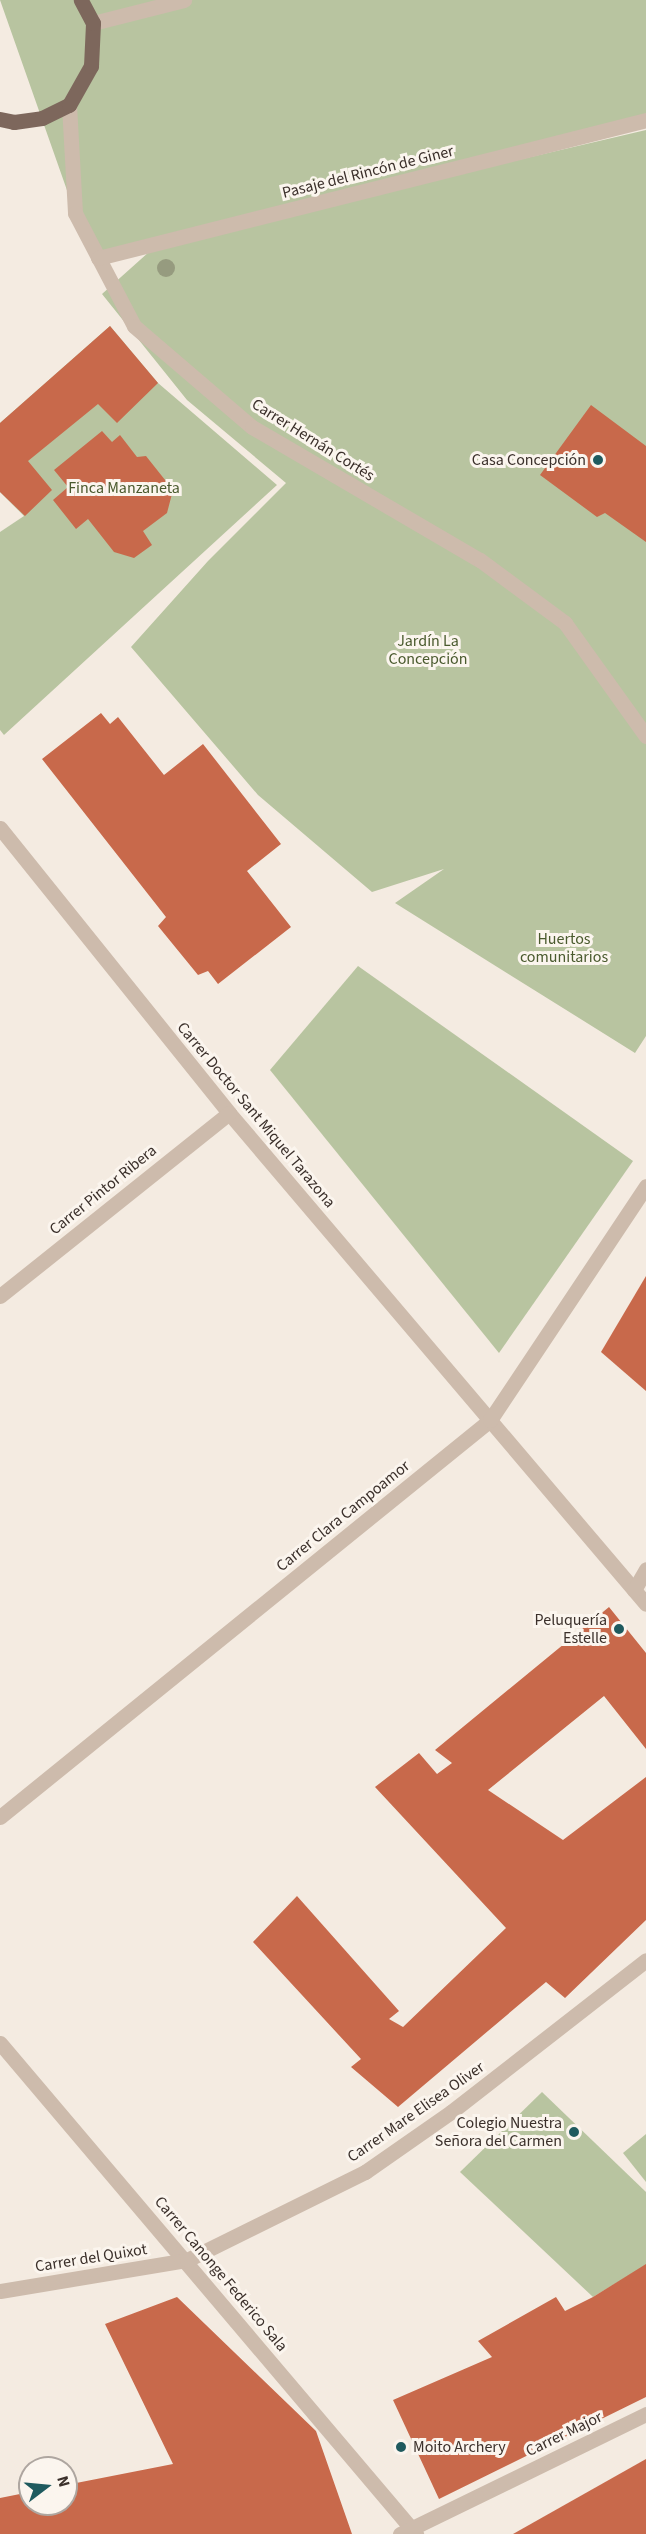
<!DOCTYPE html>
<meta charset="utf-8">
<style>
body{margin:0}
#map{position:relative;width:646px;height:2534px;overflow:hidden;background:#f4ebe1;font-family:"Source Sans 3",sans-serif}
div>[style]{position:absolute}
.green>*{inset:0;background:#b8c4a0}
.building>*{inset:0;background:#c8694b}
.minor>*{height:15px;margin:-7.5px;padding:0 7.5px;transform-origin:7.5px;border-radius:7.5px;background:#cdbbac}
.major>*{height:15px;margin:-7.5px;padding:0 7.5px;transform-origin:7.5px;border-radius:7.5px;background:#7d675c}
.trees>*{width:18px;height:18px;margin:-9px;border-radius:50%;background:#969b7f}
.dots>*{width:16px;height:16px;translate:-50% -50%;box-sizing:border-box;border:3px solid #fbf5ee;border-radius:50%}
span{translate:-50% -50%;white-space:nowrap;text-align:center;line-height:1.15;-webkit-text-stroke:6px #fbf5ee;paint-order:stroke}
.street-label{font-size:16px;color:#3b302b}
.poi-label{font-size:16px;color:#3b302b}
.right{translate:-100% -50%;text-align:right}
.left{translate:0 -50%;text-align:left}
.park-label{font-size:16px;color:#4a5a2e}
.north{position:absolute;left:18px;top:2456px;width:60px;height:60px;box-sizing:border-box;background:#fbf5ee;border:2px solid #aea6a0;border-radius:50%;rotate:74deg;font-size:16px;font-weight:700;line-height:24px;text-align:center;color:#3b302b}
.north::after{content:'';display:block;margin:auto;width:21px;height:27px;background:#1f5a5e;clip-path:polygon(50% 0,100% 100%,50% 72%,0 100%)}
</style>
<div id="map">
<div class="green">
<div style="clip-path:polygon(0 0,646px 0,646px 120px,178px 239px,646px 130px,646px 1036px,635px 1053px,395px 903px,444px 869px,372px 892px,258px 795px,131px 647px,208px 561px,286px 483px,187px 400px,102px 294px,159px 243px,98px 258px,75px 213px)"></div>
<div style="clip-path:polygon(110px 326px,158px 383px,277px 485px,4px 735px,0 730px,0 532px,24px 516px,0 492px,0 423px)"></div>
<div style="clip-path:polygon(358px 966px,633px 1161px,499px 1353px,270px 1070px)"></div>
<div style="clip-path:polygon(542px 2092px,646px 2192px,646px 2265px,593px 2297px,460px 2172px)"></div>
<div style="clip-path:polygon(646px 2134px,646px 2182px,623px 2153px)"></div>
</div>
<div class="building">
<div style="clip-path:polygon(110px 326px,158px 383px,117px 423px,98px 404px,28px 461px,52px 490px,25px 516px,0 492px,0 423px)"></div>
<div style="clip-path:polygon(591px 405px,646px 446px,646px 542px,605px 513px,597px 517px,540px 475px)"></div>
<div style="clip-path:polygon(102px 431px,112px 442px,120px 435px,137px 457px,146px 456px,173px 490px,167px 513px,143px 531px,152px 545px,134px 558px,114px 552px,88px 519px,76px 529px,53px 500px,68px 487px,54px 470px)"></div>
<div style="clip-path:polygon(101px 713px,110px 724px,118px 717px,164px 775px,203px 744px,281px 844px,247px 871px,291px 927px,218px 984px,208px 971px,198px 975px,158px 926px,166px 917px,42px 759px)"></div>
<div style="clip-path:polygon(646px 1276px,646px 1391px,601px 1352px)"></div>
<div style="clip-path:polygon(609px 1607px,646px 1653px,646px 1749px,604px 1696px,488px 1790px,563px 1840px,646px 1777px,646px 1920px,565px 1998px,546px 1982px,398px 2107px,351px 2067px,361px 2059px,253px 1942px,297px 1896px,399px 2011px,389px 2019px,403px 2027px,506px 1928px,375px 1787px,419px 1753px,437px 1774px,452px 1763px,435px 1750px)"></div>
<div style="clip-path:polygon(646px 2264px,646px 2397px,439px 2499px,393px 2400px,492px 2357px,478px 2341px,556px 2297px,565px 2311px,593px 2297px)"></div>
<div style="clip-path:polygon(177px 2297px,316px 2431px,352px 2534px,0 2534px,0 2498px,30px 2492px,30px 2504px,66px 2504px,66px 2485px,173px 2464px,105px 2324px)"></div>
<div style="clip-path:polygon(646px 2459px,646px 2534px,513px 2534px)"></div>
</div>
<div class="minor">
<div style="left:93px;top:23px;width:94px;rotate:-14.2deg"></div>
<div style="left:69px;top:105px;width:108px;rotate:86.8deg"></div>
<div style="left:75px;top:213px;width:127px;rotate:62.4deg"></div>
<div style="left:134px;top:326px;width:155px;rotate:40.6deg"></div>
<div style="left:252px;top:427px;width:264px;rotate:30.3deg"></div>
<div style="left:480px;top:560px;width:106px;rotate:36.5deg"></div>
<div style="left:565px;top:623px;width:139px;rotate:54.4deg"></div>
<div style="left:98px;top:258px;width:565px;rotate:-14.13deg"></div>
<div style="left:0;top:828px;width:366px;rotate:51.2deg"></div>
<div style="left:229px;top:1113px;width:644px;rotate:49.66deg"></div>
<div style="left:0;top:1296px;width:293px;rotate:-38.6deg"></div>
<div style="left:634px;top:1590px;width:24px;rotate:-60deg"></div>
<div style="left:0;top:1817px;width:631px;rotate:-39.01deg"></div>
<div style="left:490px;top:1420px;width:281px;rotate:-56.3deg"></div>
<div style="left:0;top:2043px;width:644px;rotate:49.73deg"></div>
<div style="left:0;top:2291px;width:190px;rotate:-9.4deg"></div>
<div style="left:187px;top:2260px;width:199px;rotate:-26.3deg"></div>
<div style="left:365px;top:2172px;width:105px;rotate:-34.9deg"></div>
<div style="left:451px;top:2112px;width:247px;rotate:-37.9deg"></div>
<div style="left:400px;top:2534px;width:274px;rotate:-26deg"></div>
</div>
<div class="major">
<div style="left:0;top:119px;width:14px;rotate:12deg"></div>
<div style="left:14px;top:122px;width:28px;rotate:-8deg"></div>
<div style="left:42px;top:118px;width:30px;rotate:-26deg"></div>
<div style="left:69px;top:105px;width:45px;rotate:-60.6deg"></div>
<div style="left:91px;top:66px;width:43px;rotate:-87.3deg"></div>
<div style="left:93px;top:23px;width:26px;rotate:-118deg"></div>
</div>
<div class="trees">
<div style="left:166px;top:268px"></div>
</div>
<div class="dots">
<div style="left:598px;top:460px;background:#1f5a5e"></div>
<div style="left:619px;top:1629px;background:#1f5a5e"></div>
<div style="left:574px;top:2132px;background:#1f5a5e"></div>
<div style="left:401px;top:2447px;background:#1f5a5e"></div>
</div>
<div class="street-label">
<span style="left:368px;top:172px;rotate:-14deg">Pasaje del Rincón de Giner</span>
<span style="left:313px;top:440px;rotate:32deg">Carrer Hernán Cortés</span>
<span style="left:256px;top:1115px;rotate:50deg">Carrer Doctor Sant Miquel Tarazona</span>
<span style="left:103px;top:1190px;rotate:-39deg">Carrer Pintor Ribera</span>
<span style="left:343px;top:1516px;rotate:-39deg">Carrer Clara Campoamor</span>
<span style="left:416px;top:2112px;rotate:-35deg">Carrer Mare Elisea Oliver</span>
<span style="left:91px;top:2258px;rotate:-9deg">Carrer del Quixot</span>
<span style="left:221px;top:2274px;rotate:50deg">Carrer Canonge Federico Sala</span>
<span style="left:564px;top:2434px;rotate:-26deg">Carrer Major</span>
</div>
<div class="poi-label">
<span class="right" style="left:586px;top:460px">Casa Concepción</span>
<span class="right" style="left:607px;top:1629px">Peluquería<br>Estelle</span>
<span class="right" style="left:562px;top:2132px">Colegio Nuestra<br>Señora del Carmen</span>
<span class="left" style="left:413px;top:2447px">Moito Archery</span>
</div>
<div class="park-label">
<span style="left:124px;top:488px">Finca Manzaneta</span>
<span style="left:428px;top:650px">Jardín La<br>Concepción</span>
<span style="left:564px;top:948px">Huertos<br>comunitarios</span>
</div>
<div class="north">N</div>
</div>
